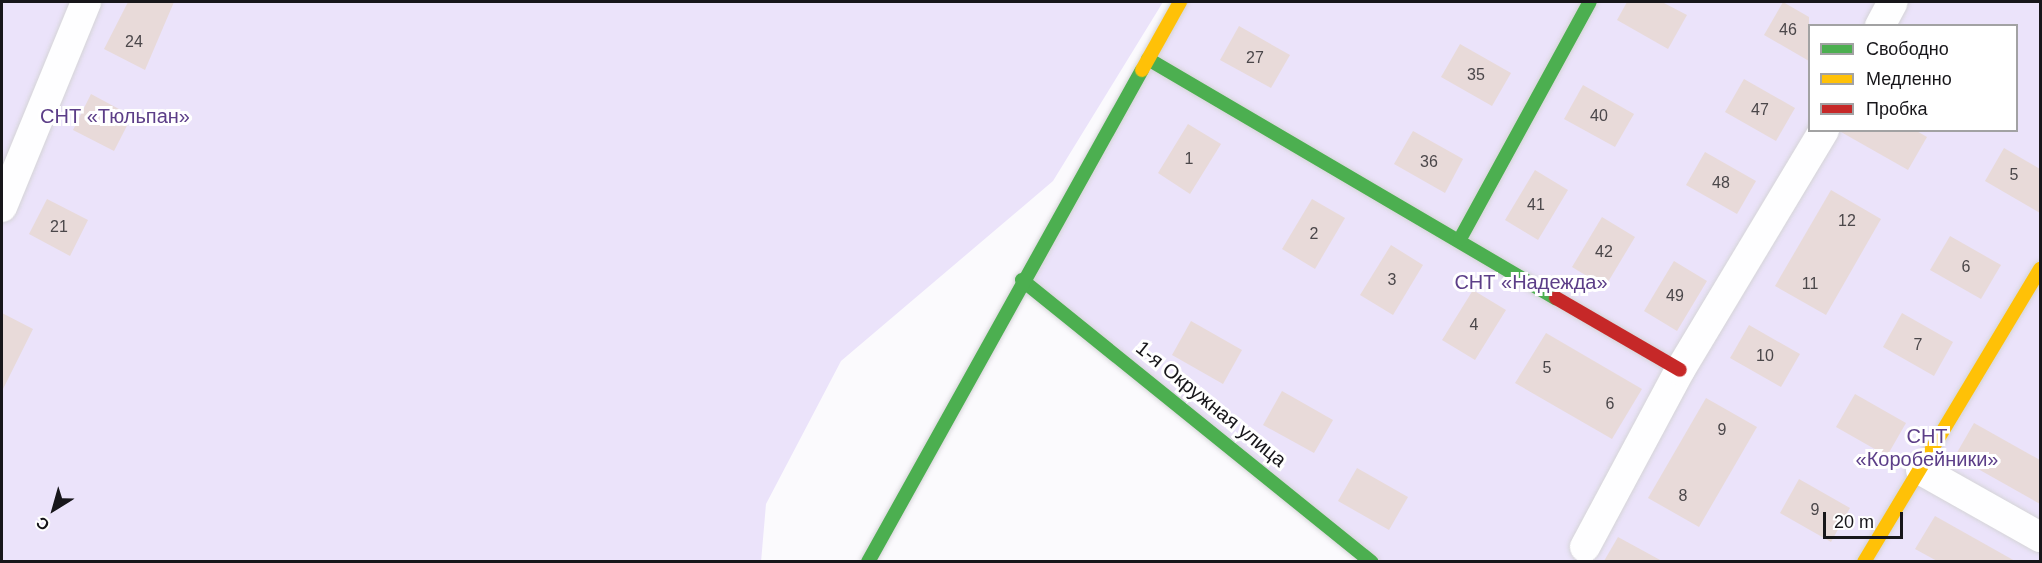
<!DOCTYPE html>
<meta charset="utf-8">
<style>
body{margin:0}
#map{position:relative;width:2042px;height:563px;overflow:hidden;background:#fbfafd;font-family:Arial,sans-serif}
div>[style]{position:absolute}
.green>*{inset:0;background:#ebe3fa}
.building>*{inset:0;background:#e8dad9}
.roads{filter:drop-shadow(0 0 2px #d5d4d7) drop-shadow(0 0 2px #d5d4d7)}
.street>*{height:30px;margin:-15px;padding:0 15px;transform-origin:15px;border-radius:15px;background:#fefeff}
.fast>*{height:14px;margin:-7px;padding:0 7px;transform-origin:7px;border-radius:7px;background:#4caf50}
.slow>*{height:14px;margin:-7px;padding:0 7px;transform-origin:7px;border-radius:7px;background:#ffc107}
.jam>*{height:14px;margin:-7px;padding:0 7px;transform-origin:7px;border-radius:7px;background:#c62828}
span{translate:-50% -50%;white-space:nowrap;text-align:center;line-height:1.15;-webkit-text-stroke:6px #fff;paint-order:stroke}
.number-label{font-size:16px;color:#4b474a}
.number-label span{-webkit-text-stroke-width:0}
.park-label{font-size:20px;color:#5c3e88}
.street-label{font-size:20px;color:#17161a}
.frame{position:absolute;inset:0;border:3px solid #17161a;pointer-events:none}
.legend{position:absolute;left:1808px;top:24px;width:210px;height:108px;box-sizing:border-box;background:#fff;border:2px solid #a2a2a3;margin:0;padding:8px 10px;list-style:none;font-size:18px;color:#17161a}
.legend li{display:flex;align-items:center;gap:12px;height:30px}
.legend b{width:30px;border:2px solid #a2a2a3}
.north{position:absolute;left:24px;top:479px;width:60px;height:60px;-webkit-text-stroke:4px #fff;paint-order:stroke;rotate:217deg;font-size:16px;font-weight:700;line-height:24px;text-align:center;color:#17161a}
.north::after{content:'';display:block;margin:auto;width:21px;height:27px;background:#17161a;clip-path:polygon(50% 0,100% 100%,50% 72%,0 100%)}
.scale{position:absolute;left:1823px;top:512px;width:80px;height:27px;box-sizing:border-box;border:3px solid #17161a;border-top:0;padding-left:8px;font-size:18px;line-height:21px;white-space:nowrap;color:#17161a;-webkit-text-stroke:4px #fff;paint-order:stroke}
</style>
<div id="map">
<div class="green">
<div style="clip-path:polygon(2px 2px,1163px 2px,1053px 181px,841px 361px,766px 504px,761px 562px,2px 561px)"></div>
<div style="clip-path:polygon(evenodd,1180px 2px,2040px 2px,2040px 561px,1370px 561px,1022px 280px,1180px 2px,1810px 26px,2016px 26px,2016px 130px,1810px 130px,1810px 26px)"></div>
</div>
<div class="building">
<div style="clip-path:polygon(128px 2px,174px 2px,145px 70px,104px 49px)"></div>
<div style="clip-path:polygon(1627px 2px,1662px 2px,1687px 15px,1668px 49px,1617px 20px)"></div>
<div style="clip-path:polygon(1783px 2px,1809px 17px,1809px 61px,1764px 35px)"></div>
<div style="clip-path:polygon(1239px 26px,1290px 55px,1271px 88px,1220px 60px)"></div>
<div style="clip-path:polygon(1460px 44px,1511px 73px,1492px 106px,1441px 77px)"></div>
<div style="clip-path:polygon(1744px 79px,1795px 108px,1776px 141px,1725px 112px)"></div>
<div style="clip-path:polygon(1583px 85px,1634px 114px,1615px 147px,1564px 119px)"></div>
<div style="clip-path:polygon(91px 94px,132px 116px,114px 151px,73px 130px)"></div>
<div style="clip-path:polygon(1188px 124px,1221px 144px,1190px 194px,1158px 173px)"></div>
<div style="clip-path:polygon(1915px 130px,1927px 137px,1908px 170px,1841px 132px)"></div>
<div style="clip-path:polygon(1413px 131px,1463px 159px,1445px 193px,1394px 164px)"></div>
<div style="clip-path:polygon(2004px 148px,2040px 169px,2040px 213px,1985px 181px)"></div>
<div style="clip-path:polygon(1705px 152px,1756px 181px,1737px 214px,1686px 185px)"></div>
<div style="clip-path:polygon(1535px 170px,1568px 190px,1538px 240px,1505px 220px)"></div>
<div style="clip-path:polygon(1831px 190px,1881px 219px,1826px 315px,1775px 286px)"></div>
<div style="clip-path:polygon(47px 199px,88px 220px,70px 256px,29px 234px)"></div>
<div style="clip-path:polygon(1312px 199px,1345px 218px,1315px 269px,1282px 249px)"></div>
<div style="clip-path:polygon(1602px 217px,1635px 237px,1605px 287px,1572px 267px)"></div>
<div style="clip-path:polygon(1950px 236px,2001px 265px,1981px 299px,1930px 270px)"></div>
<div style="clip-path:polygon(1391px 245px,1423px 265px,1393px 315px,1360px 295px)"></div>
<div style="clip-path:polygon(1674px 261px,1707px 281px,1677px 331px,1644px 311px)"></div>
<div style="clip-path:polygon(1473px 290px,1506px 310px,1475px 360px,1442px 340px)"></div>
<div style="clip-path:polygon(2px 313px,33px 329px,2px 391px)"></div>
<div style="clip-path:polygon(1902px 313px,1953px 342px,1934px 376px,1883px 347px)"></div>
<div style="clip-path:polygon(1191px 321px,1242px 350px,1223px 384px,1172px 355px)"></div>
<div style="clip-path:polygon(1749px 325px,1800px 354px,1781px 387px,1730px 358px)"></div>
<div style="clip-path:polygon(1546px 333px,1642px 389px,1612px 439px,1515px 383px)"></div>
<div style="clip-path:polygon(1282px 391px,1333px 420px,1314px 453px,1263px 425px)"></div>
<div style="clip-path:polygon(1855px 394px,1906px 423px,1887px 456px,1836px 427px)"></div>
<div style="clip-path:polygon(1706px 398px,1757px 427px,1699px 527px,1648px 498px)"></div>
<div style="clip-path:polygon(1974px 423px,2040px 460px,2040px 504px,1955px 456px)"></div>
<div style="clip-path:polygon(1357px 468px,1408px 497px,1389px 530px,1338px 501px)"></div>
<div style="clip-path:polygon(1799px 479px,1850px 508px,1831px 542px,1780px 513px)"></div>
<div style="clip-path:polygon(1935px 516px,2015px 561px,1937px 561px,1915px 549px)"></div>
<div style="clip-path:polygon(1618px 537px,1662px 561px,1604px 561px)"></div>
</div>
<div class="roads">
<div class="street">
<div style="left:1880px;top:26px;width:27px;rotate:-62deg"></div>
<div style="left:2px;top:207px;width:222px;rotate:-67.7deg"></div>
<div style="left:1921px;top:470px;width:137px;rotate:29.4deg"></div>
<div style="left:1585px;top:547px;width:201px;rotate:-61.8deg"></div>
<div style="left:1680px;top:370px;width:280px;rotate:-59deg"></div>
</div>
<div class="fast">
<div style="left:1148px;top:59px;width:473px;rotate:30.4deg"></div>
<div style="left:1460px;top:239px;width:270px;rotate:-61.3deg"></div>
<div style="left:1022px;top:280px;width:449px;rotate:38.9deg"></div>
<div style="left:868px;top:562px;width:563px;rotate:-60.89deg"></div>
</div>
<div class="slow">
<div style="left:1142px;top:70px;width:78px;rotate:-60.8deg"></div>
<div style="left:1864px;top:562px;width:342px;rotate:-59deg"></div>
</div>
<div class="jam">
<div style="left:1556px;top:298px;width:143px;rotate:30.1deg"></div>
</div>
</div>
<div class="number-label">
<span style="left:1788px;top:30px">46</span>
<span style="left:134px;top:42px">24</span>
<span style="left:1255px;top:58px">27</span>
<span style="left:1476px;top:75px">35</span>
<span style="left:1760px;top:110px">47</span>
<span style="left:1599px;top:116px">40</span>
<span style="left:1189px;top:159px">1</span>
<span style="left:1429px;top:162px">36</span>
<span style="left:2014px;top:175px">5</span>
<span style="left:1721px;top:183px">48</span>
<span style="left:1536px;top:205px">41</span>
<span style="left:1847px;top:221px">12</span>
<span style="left:59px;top:227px">21</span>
<span style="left:1314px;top:234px">2</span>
<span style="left:1604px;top:252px">42</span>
<span style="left:1966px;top:267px">6</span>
<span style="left:1392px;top:280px">3</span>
<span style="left:1810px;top:284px">11</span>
<span style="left:1675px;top:296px">49</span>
<span style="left:1474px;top:325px">4</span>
<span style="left:1918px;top:345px">7</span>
<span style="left:1765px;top:356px">10</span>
<span style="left:1547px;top:368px">5</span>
<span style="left:1610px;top:404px">6</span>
<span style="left:1722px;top:430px">9</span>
<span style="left:1683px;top:496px">8</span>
<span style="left:1815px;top:510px">9</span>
</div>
<div class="park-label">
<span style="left:115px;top:116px">СНТ «Тюльпан»</span>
<span style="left:1531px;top:282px">СНТ «Надежда»</span>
<span style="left:1927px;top:448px">СНТ<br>«Коробейники»</span>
</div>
<div class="street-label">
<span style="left:1211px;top:404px;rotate:39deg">1-я Окружная улица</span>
</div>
<div class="frame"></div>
<ul class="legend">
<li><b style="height:8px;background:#4caf50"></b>Свободно</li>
<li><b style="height:8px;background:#ffc107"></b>Медленно</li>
<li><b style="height:8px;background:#c62828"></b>Пробка</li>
</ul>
<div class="north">С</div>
<div class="scale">20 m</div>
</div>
